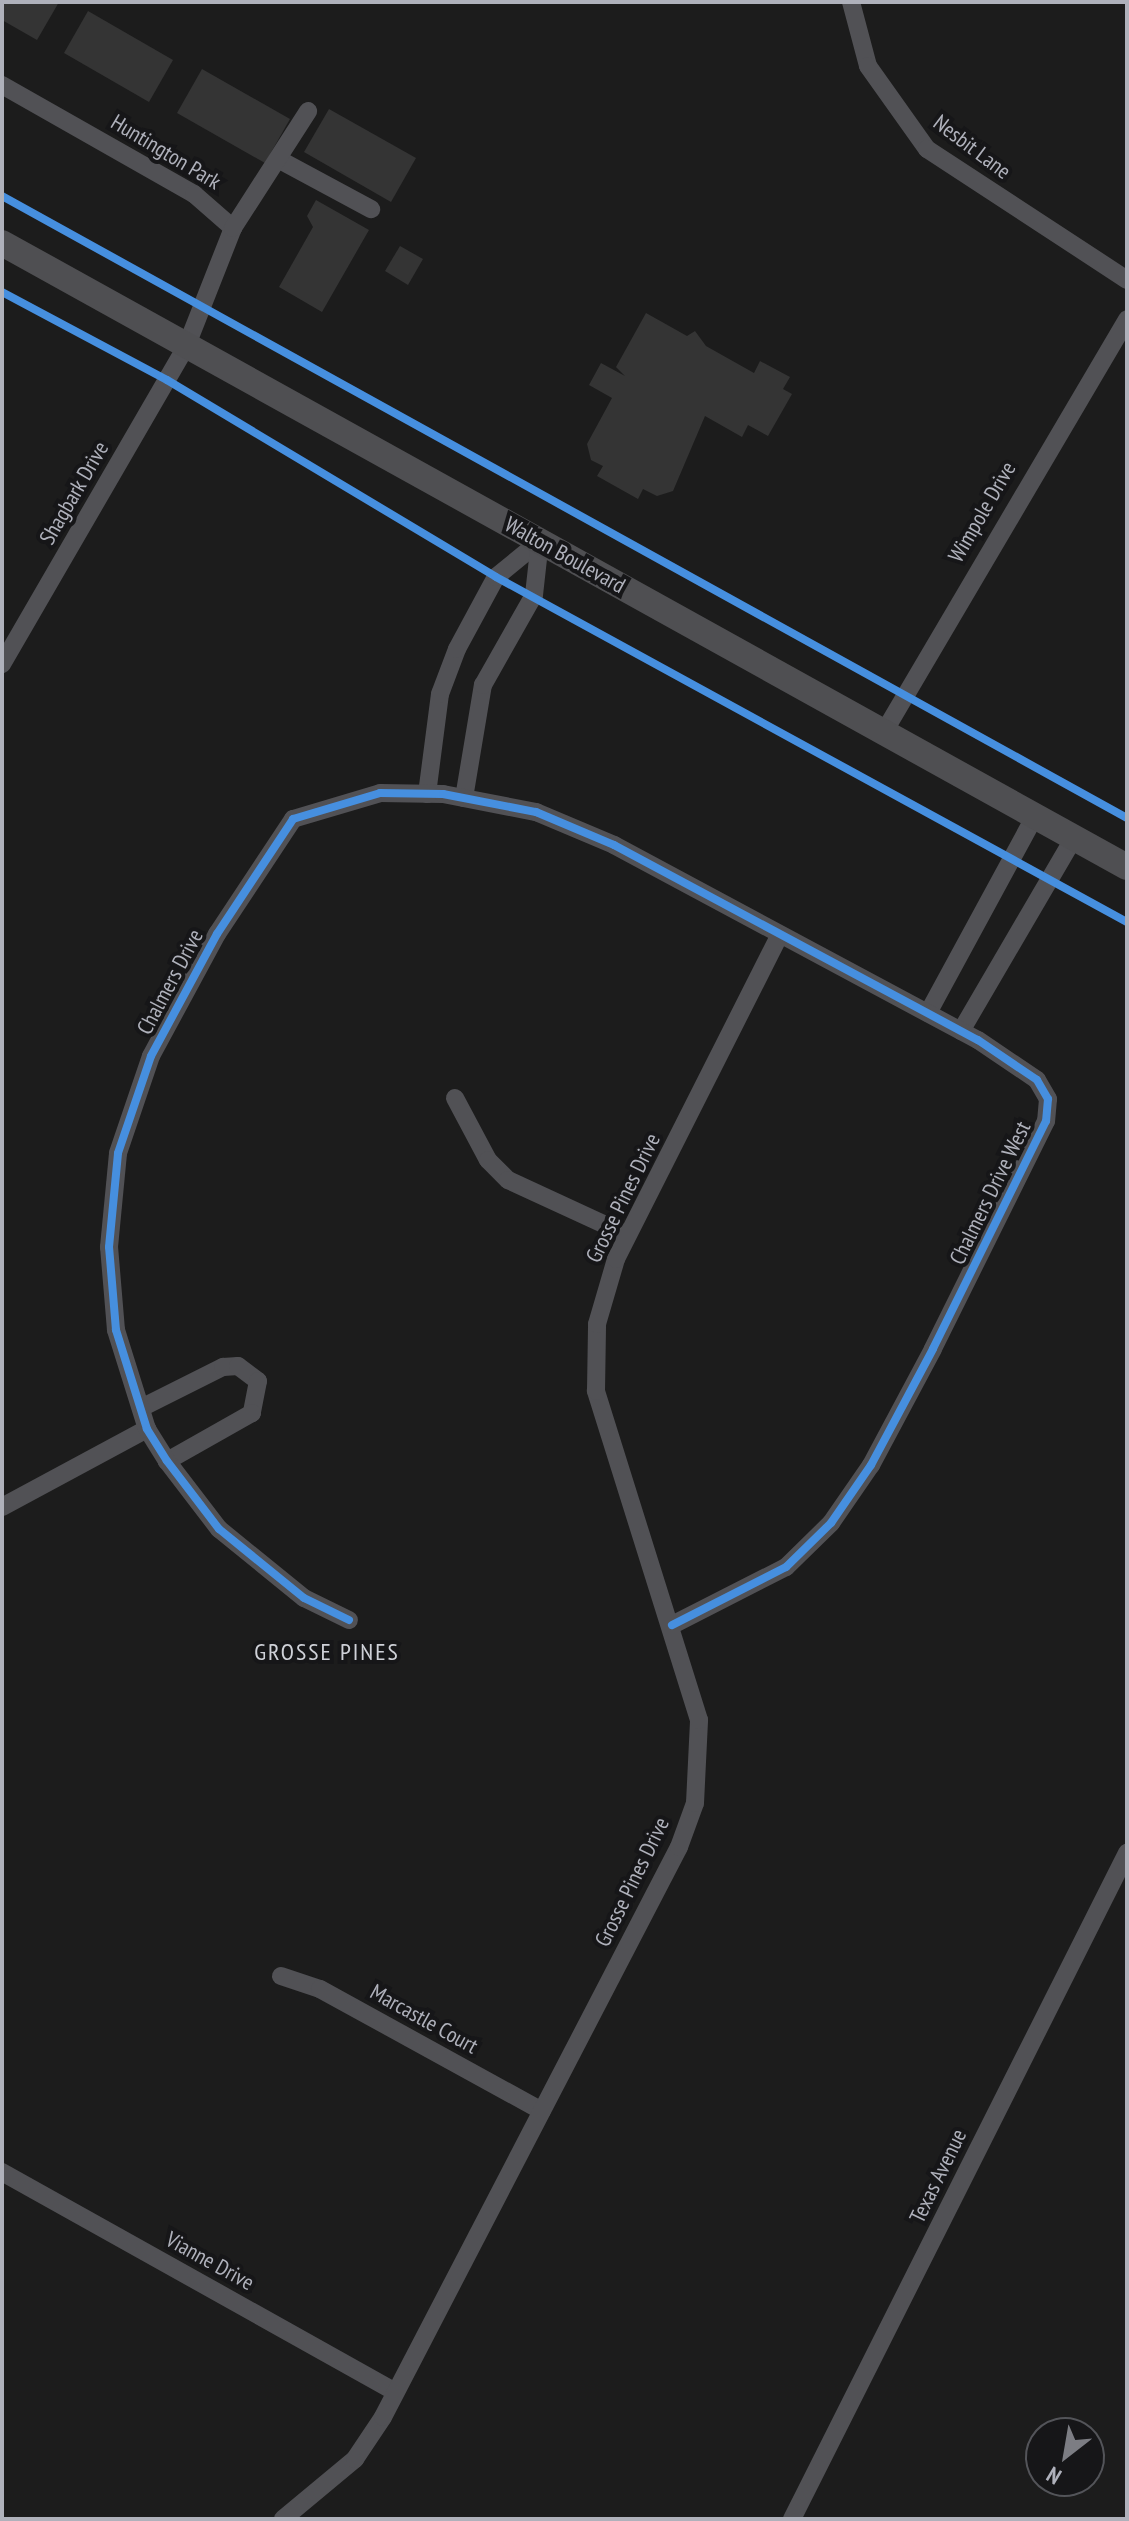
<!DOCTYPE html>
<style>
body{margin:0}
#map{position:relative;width:1129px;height:2521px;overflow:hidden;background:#1c1c1c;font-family:"PT Sans Narrow",sans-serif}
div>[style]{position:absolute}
.building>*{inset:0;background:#343434}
.street>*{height:18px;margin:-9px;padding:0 9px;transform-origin:9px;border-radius:9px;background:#515155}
.secondary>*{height:26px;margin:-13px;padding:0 13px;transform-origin:13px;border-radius:13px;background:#4f4f52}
.cycleway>*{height:8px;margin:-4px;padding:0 4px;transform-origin:4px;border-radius:4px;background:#468fdf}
span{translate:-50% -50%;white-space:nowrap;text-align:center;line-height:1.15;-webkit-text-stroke:8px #161618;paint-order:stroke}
.street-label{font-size:22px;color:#afb1bb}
.neighbourhood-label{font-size:24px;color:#cfd1d8;letter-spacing:2px}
.frame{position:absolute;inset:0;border:4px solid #afb1bb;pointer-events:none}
.north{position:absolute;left:1025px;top:2417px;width:80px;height:80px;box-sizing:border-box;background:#161618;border:2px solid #535459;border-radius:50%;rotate:211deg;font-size:22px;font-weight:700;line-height:32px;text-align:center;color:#afb1bb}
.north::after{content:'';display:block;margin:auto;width:28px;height:36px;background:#7c7d83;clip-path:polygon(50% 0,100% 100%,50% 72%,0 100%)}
</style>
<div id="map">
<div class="building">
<div style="clip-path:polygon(2px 2px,59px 2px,37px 40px,2px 20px)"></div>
<div style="clip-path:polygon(88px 11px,173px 60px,149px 102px,64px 53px)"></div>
<div style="clip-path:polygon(202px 69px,290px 119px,265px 163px,177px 113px)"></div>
<div style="clip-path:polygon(329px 109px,416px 158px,391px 202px,304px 152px)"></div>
<div style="clip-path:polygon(316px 200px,369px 230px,322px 312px,279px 287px,313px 227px,307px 216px)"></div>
<div style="clip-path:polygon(400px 246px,423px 259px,408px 285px,385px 271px)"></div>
<div style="clip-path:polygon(646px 313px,687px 336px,695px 331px,706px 346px,754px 373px,760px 361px,790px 377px,783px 389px,792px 394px,768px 436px,748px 425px,742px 437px,705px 416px,673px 491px,657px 496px,643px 489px,638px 499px,597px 476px,603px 466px,591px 460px,587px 444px,612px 398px,589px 385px,601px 363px,625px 376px,616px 367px)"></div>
</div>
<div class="street">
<div style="left:851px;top:2px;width:66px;rotate:75.1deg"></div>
<div style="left:868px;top:66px;width:102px;rotate:54.6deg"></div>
<div style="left:927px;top:149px;width:239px;rotate:33.2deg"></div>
<div style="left:2px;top:85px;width:221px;rotate:29.6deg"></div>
<div style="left:194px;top:194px;width:52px;rotate:41.1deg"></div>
<div style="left:233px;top:228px;width:126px;rotate:111.5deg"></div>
<div style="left:187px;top:345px;width:369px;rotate:120.1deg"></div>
<div style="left:278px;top:159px;width:106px;rotate:28.3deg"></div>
<div style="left:233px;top:228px;width:139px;rotate:-57.3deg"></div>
<div style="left:884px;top:732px;width:479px;rotate:-59.5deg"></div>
<div style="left:427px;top:794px;width:101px;rotate:-82.6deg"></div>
<div style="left:440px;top:694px;width:48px;rotate:-69.3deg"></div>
<div style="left:457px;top:649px;width:82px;rotate:-61.6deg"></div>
<div style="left:496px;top:577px;width:57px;rotate:-39.3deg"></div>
<div style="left:464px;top:798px;width:115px;rotate:-80.5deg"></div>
<div style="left:483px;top:685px;width:103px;rotate:-60.5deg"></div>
<div style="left:534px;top:595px;width:54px;rotate:-83.7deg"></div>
<div style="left:928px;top:1013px;width:224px;rotate:-61.5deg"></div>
<div style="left:961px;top:1031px;width:224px;rotate:-59.7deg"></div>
<div style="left:455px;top:1098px;width:70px;rotate:62deg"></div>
<div style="left:488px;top:1160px;width:28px;rotate:45deg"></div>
<div style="left:508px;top:1180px;width:131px;rotate:24.8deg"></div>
<div style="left:141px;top:1408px;width:92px;rotate:-26.6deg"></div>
<div style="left:223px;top:1367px;width:15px;rotate:-4deg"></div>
<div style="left:238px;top:1366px;width:25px;rotate:37deg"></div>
<div style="left:258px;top:1381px;width:33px;rotate:101deg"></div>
<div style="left:252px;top:1413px;width:98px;rotate:150.5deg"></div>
<div style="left:2px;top:1507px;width:165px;rotate:-28.3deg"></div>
<div style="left:349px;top:1620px;width:50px;rotate:-153.9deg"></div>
<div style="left:304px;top:1598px;width:109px;rotate:-140.9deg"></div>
<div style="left:219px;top:1529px;width:86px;rotate:-127.4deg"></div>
<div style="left:167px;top:1461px;width:38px;rotate:-122deg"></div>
<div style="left:147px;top:1429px;width:104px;rotate:-107.4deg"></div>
<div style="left:116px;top:1330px;width:83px;rotate:-94.8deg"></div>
<div style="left:109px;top:1247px;width:94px;rotate:-84.5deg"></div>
<div style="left:118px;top:1153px;width:102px;rotate:-71.2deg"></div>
<div style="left:151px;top:1056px;width:139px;rotate:-61.6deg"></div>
<div style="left:217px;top:934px;width:138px;rotate:-56.5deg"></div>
<div style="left:293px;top:819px;width:91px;rotate:-16.6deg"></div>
<div style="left:380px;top:793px;width:63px;rotate:0.9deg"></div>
<div style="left:443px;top:794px;width:95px;rotate:11deg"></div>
<div style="left:536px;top:812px;width:85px;rotate:22.9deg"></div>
<div style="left:614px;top:845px;width:413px;rotate:28.2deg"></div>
<div style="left:978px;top:1040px;width:71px;rotate:34.1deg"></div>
<div style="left:1037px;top:1080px;width:22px;rotate:60deg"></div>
<div style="left:1048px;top:1099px;width:22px;rotate:95deg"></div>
<div style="left:1046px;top:1121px;width:254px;rotate:116.4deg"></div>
<div style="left:933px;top:1349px;width:132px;rotate:118.1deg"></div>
<div style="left:871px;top:1465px;width:70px;rotate:124.6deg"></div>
<div style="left:831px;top:1523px;width:63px;rotate:135.6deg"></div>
<div style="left:786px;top:1567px;width:128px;rotate:153deg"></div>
<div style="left:281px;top:1976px;width:41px;rotate:18.4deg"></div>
<div style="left:320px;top:1989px;width:253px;rotate:28.8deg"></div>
<div style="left:2px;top:2172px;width:450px;rotate:29.2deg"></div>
<div style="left:283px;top:2519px;width:94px;rotate:-39.8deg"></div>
<div style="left:355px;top:2459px;width:50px;rotate:-56.3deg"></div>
<div style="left:383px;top:2417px;width:642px;rotate:-62.56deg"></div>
<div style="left:679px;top:1847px;width:47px;rotate:-70deg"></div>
<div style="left:695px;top:1803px;width:83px;rotate:-87.2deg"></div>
<div style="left:699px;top:1720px;width:345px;rotate:-107.4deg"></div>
<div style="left:596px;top:1391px;width:67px;rotate:-89.1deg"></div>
<div style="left:597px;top:1324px;width:68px;rotate:-73.7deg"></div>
<div style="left:616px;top:1259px;width:361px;rotate:-63.2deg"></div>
<div style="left:792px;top:2519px;width:746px;rotate:-63.3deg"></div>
</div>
<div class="secondary">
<div style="left:2px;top:243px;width:1286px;rotate:29.02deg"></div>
</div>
<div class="cycleway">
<div style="left:2px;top:196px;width:1285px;rotate:28.94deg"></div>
<div style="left:2px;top:292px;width:187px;rotate:28.1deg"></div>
<div style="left:167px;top:380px;width:383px;rotate:30.9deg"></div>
<div style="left:496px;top:577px;width:719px;rotate:28.67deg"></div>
<div style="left:349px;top:1620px;width:50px;rotate:-153.9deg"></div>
<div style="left:304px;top:1598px;width:109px;rotate:-140.9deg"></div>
<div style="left:219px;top:1529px;width:86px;rotate:-127.4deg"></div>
<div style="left:167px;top:1461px;width:38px;rotate:-122deg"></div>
<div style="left:147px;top:1429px;width:104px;rotate:-107.4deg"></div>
<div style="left:116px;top:1330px;width:83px;rotate:-94.8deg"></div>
<div style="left:109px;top:1247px;width:94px;rotate:-84.5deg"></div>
<div style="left:118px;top:1153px;width:102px;rotate:-71.2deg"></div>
<div style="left:151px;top:1056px;width:139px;rotate:-61.6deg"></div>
<div style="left:217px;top:934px;width:138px;rotate:-56.5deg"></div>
<div style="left:293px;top:819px;width:91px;rotate:-16.6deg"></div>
<div style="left:380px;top:793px;width:63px;rotate:0.9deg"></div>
<div style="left:443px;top:794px;width:95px;rotate:11deg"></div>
<div style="left:536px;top:812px;width:85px;rotate:22.9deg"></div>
<div style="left:614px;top:845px;width:413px;rotate:28.2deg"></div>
<div style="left:978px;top:1040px;width:71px;rotate:34.1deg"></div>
<div style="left:1037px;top:1080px;width:22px;rotate:60deg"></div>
<div style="left:1048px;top:1099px;width:22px;rotate:95deg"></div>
<div style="left:1046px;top:1121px;width:254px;rotate:116.4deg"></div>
<div style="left:933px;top:1349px;width:132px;rotate:118.1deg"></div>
<div style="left:871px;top:1465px;width:70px;rotate:124.6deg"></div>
<div style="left:831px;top:1523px;width:63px;rotate:135.6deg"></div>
<div style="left:786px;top:1567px;width:128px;rotate:153deg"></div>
</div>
<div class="street-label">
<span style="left:972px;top:147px;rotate:37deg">Nesbit Lane</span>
<span style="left:166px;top:152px;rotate:31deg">Huntington Park</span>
<span style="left:74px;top:493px;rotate:-60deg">Shagbark Drive</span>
<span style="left:982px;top:512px;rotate:-60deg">Wimpole Drive</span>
<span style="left:565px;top:555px;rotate:29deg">Walton Boulevard</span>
<span style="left:170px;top:982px;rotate:-62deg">Chalmers Drive</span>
<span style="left:990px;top:1193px;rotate:-64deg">Chalmers Drive West</span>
<span style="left:623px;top:1198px;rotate:-64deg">Grosse Pines Drive</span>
<span style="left:632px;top:1882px;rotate:-64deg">Grosse Pines Drive</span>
<span style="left:424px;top:2019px;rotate:29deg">Marcastle Court</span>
<span style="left:938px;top:2176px;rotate:-64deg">Texas Avenue</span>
<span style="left:210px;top:2261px;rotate:29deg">Vianne Drive</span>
</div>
<div class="neighbourhood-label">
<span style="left:327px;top:1652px">GROSSE PINES</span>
</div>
<div class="frame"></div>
<div class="north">N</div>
</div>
